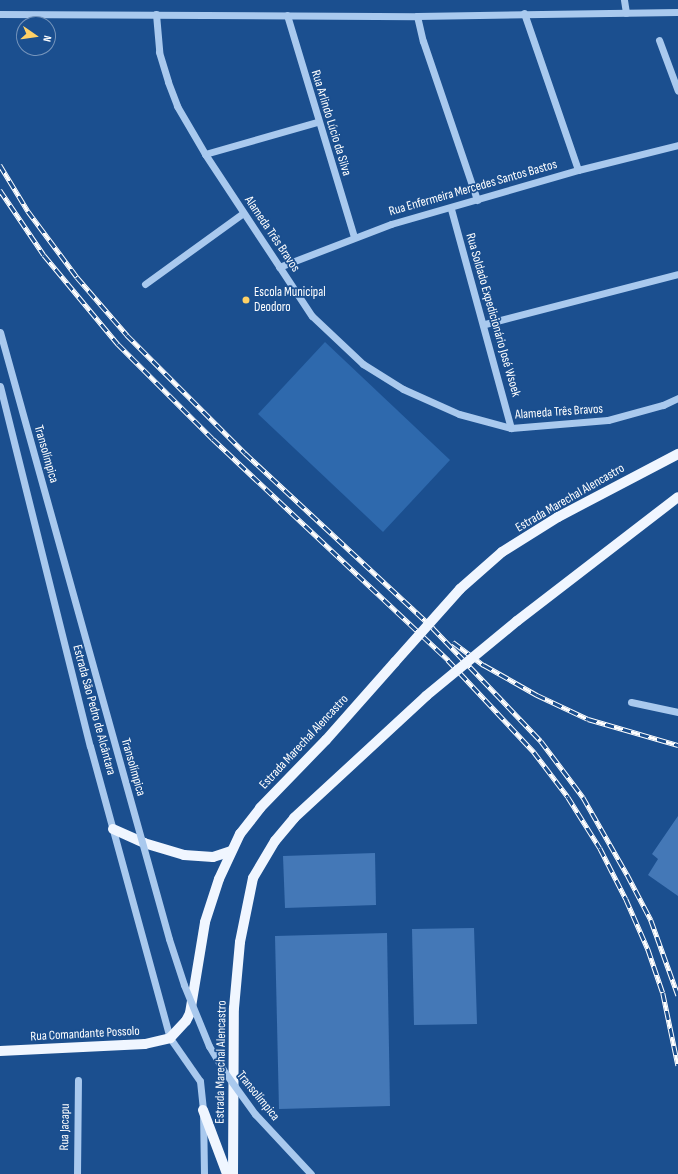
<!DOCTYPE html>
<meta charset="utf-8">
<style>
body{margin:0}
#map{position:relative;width:678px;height:1174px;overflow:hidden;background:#1b4f8f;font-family:"Sofia Sans Condensed",sans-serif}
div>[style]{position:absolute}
.green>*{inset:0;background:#2e69ad}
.building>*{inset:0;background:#4478b7}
.minor>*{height:7px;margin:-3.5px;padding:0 3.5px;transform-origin:3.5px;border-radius:3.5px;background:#a9c9ee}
.major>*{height:10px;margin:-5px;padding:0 5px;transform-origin:5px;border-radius:5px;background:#f0f6ff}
.rail>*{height:4.5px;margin-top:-2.25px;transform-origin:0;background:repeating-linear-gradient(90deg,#1b4f8f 0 9px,#fff 0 18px);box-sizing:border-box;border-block:1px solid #fff}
.minor-bridge>*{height:7px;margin:-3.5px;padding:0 3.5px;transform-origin:3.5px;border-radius:3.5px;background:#a9c9ee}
.major-bridge>*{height:10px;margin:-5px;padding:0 5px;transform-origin:5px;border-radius:5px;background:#f0f6ff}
.dots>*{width:11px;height:11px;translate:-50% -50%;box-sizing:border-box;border:2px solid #1b4f8f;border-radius:50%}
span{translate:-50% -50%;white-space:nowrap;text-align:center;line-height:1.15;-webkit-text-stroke:3.5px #1b4f8f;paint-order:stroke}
.street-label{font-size:13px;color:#fff}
.poi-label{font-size:13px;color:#fff}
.left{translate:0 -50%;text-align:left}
.north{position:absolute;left:16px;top:16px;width:40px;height:40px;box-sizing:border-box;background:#1b4f8f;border:1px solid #7695bc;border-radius:50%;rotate:103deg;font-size:11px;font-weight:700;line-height:16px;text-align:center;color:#fff}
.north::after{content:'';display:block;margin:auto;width:14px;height:18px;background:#ffd166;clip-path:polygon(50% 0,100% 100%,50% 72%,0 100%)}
</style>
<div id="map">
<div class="green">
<div style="clip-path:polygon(325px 342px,450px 460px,383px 532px,258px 414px)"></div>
</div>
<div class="building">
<div style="clip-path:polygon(678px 816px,678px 896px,648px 875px,658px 859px,652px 854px)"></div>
<div style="clip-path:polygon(375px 853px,376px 905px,285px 908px,283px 856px)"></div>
<div style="clip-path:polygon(474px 928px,477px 1024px,414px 1025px,412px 929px)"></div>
<div style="clip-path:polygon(387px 933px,390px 1106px,279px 1109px,275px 936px)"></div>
</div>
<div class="minor">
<div style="left:624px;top:0;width:13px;rotate:81deg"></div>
<div style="left:524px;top:13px;width:166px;rotate:71deg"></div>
<div style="left:0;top:14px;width:417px;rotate:0.3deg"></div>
<div style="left:417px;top:16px;width:261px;rotate:-0.9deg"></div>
<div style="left:156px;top:14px;width:38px;rotate:85deg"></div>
<div style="left:159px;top:52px;width:31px;rotate:73deg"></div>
<div style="left:168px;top:82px;width:26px;rotate:69deg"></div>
<div style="left:177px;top:106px;width:56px;rotate:59.7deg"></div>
<div style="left:205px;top:154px;width:194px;rotate:56.6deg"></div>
<div style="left:312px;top:316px;width:70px;rotate:43.3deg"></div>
<div style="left:363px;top:364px;width:47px;rotate:32deg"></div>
<div style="left:403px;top:389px;width:61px;rotate:24.1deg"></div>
<div style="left:459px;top:414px;width:54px;rotate:15.1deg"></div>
<div style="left:511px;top:428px;width:97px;rotate:-4.7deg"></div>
<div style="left:608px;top:420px;width:57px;rotate:-15.3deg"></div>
<div style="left:663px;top:405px;width:17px;rotate:-25deg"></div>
<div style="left:287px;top:15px;width:232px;rotate:73.2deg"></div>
<div style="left:417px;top:16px;width:26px;rotate:77deg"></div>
<div style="left:423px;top:41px;width:168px;rotate:71.2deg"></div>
<div style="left:659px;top:40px;width:54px;rotate:69.6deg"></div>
<div style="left:205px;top:154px;width:116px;rotate:-15.9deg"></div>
<div style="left:451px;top:209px;width:227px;rotate:74.7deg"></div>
<div style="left:279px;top:267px;width:120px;rotate:-21deg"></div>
<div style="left:391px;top:224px;width:195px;rotate:-16.1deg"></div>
<div style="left:578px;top:170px;width:103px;rotate:-14deg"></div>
<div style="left:145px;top:284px;width:121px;rotate:-35.9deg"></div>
<div style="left:485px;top:324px;width:199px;rotate:-14.5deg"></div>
<div style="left:0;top:386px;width:371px;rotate:76deg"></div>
<div style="left:90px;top:746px;width:303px;rotate:74.7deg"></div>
<div style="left:170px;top:1038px;width:52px;rotate:55.1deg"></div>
<div style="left:200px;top:1081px;width:29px;rotate:84deg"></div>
<div style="left:203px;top:1110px;width:64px;rotate:89.1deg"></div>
<div style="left:631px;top:702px;width:48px;rotate:12deg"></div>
<div style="left:77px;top:1174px;width:94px;rotate:-89.4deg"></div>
</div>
<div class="major">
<div style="left:460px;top:589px;width:56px;rotate:-41.4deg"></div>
<div style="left:502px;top:552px;width:66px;rotate:-32deg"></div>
<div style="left:558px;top:517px;width:136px;rotate:-27.7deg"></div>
<div style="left:517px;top:621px;width:203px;rotate:-37.6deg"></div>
<div style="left:113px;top:829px;width:34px;rotate:24deg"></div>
<div style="left:144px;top:843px;width:42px;rotate:16.7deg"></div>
<div style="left:184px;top:855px;width:29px;rotate:4deg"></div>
<div style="left:213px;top:857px;width:19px;rotate:-18deg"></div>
<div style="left:0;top:1051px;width:145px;rotate:-2.8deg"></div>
<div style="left:145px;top:1044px;width:26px;rotate:-13deg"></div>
<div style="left:170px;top:1038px;width:23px;rotate:-47deg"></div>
<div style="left:186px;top:1021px;width:9px;rotate:-63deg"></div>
<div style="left:190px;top:1013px;width:92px;rotate:-80.6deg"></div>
<div style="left:205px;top:922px;width:45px;rotate:-72deg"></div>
<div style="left:219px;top:879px;width:50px;rotate:-65deg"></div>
<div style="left:240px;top:834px;width:33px;rotate:-52deg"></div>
<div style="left:260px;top:808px;width:95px;rotate:-45.9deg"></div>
<div style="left:326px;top:740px;width:104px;rotate:-48.5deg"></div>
<div style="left:203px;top:1110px;width:68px;rotate:69.4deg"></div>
<div style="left:233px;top:1174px;width:166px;rotate:-89.7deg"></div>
<div style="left:234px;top:1008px;width:66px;rotate:-84.8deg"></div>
<div style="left:240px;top:942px;width:65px;rotate:-78.5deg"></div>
<div style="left:253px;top:878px;width:43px;rotate:-59.3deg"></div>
<div style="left:275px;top:841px;width:30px;rotate:-50deg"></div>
<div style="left:294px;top:818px;width:180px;rotate:-42.7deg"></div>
</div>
<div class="rail">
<div style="left:0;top:165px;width:54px;rotate:58.7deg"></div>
<div style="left:28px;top:211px;width:82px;rotate:53.4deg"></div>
<div style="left:77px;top:277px;width:77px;rotate:49.2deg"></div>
<div style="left:127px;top:335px;width:167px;rotate:45deg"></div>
<div style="left:245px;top:453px;width:257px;rotate:42.9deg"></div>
<div style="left:433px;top:628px;width:156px;rotate:46.3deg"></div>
<div style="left:541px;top:741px;width:70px;rotate:53.1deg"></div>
<div style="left:583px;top:797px;width:89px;rotate:60.3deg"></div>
<div style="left:627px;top:874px;width:52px;rotate:62.4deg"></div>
<div style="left:651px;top:920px;width:80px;rotate:70.2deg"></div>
<div style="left:0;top:190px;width:78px;rotate:55.9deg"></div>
<div style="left:44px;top:255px;width:116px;rotate:50.3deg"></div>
<div style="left:118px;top:344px;width:134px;rotate:45deg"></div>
<div style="left:213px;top:439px;width:323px;rotate:43.2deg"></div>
<div style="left:448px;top:660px;width:126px;rotate:46.9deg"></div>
<div style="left:534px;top:752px;width:56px;rotate:52.9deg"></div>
<div style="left:568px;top:797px;width:60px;rotate:57.9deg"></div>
<div style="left:600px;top:848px;width:57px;rotate:63deg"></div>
<div style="left:626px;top:899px;width:55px;rotate:66.3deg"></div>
<div style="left:648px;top:949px;width:46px;rotate:71.2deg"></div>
<div style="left:663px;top:993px;width:74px;rotate:78.2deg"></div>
<div style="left:453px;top:642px;width:39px;rotate:37deg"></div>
<div style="left:484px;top:665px;width:61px;rotate:29.5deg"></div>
<div style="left:537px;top:695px;width:56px;rotate:25.2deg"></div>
<div style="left:588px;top:719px;width:94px;rotate:16.1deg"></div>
</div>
<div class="minor-bridge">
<div style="left:0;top:332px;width:630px;rotate:74.44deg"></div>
<div style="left:169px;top:939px;width:48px;rotate:71.9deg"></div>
<div style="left:184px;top:985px;width:66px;rotate:67.7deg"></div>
<div style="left:209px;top:1046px;width:33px;rotate:59deg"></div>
<div style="left:226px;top:1074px;width:49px;rotate:54.1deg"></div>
<div style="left:255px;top:1114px;width:82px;rotate:47deg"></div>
</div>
<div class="major-bridge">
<div style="left:395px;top:662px;width:98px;rotate:-48.3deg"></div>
<div style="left:426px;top:696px;width:118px;rotate:-39.5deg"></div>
</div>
<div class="dots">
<div style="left:246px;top:300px;background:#ffd166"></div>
</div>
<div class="street-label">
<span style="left:331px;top:123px;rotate:73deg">Rua Arlindo Lúcio da Silva</span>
<span style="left:473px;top:188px;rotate:-16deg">Rua Enfermeira Mercedes Santos Bastos</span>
<span style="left:272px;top:234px;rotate:56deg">Alameda Três Bravos</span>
<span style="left:493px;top:315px;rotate:74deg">Rua Soldado Expedicionário José Wsoek</span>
<span style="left:559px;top:412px;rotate:-4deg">Alameda Três Bravos</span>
<span style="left:46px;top:454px;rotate:74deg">Transolímpica</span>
<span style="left:570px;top:498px;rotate:-30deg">Estrada Marechal Alencastro</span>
<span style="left:94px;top:710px;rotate:75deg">Estrada São Pedro de Alcântara</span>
<span style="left:304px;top:742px;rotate:-47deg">Estrada Marechal Alencastro</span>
<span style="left:133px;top:767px;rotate:74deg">Transolímpica</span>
<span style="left:85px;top:1034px;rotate:-3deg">Rua Comandante Possolo</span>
<span style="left:221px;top:1062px;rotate:-89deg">Estrada Marechal Alencastro</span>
<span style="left:258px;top:1096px;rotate:51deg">Transolímpica</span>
<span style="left:65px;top:1127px;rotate:-89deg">Rua Jacapu</span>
</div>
<div class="poi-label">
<span class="left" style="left:254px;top:300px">Escola Municipal<br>Deodoro</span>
</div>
<div class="north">N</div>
</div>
